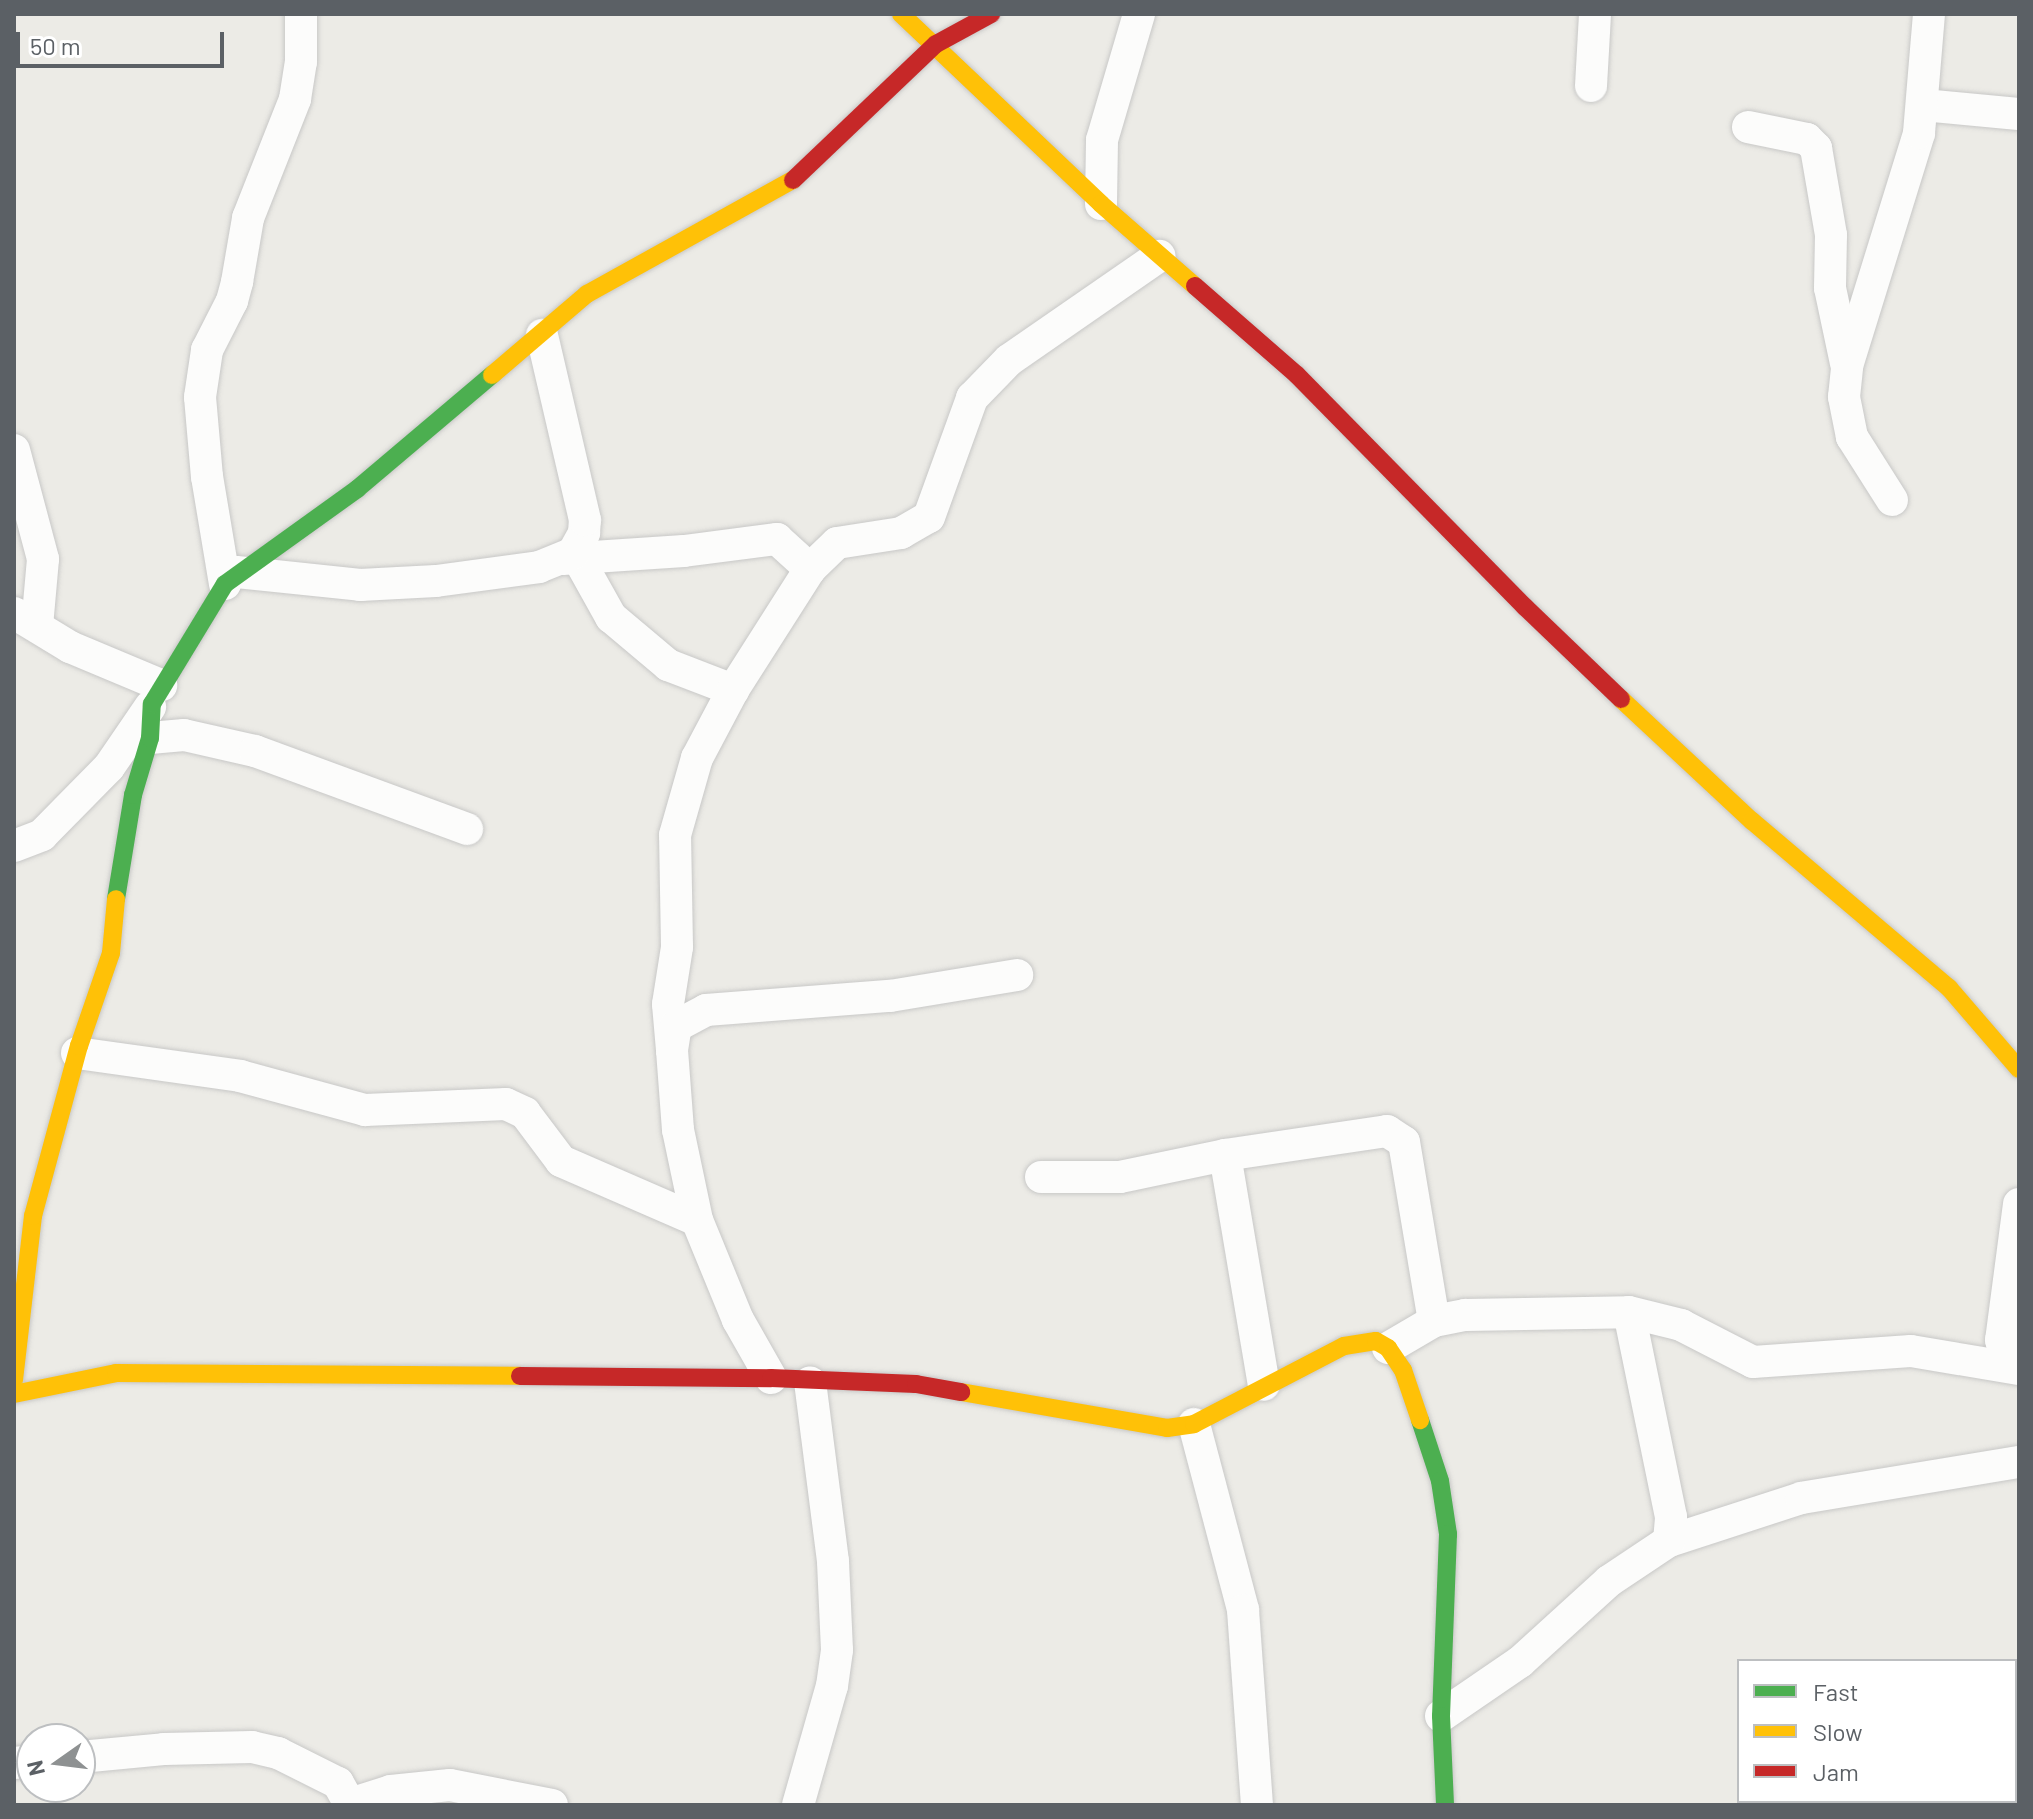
<!DOCTYPE html>
<style>
body{margin:0}
#map{position:relative;width:2033px;height:1819px;overflow:hidden;background:#ecebe6;font-family:Barlow,sans-serif}
div>[style]{position:absolute}
.roads{filter:drop-shadow(0 0 2px #c8c8c7) drop-shadow(0 0 2px #c8c8c7)}
.street>*{height:32px;margin:-16px;padding:0 16px;transform-origin:16px;border-radius:16px;background:#fcfcfb}
.fast>*{height:18px;margin:-9px;padding:0 9px;transform-origin:9px;border-radius:9px;background:#4caf50}
.slow>*{height:18px;margin:-9px;padding:0 9px;transform-origin:9px;border-radius:9px;background:#ffc107}
.jam>*{height:18px;margin:-9px;padding:0 9px;transform-origin:9px;border-radius:9px;background:#c62828}
span{translate:-50% -50%;white-space:nowrap;text-align:center;line-height:1.15;-webkit-text-stroke:7px #fff;paint-order:stroke}
.frame{position:absolute;inset:0;border:16px solid #5b6065;pointer-events:none}
.legend{position:absolute;left:1737px;top:1659px;width:280px;height:144px;box-sizing:border-box;background:#fff;border:2px solid #bdbfc1;margin:0;padding:10px 14px;list-style:none;font-size:24px;color:#5b6065}
.legend li{display:flex;align-items:center;gap:16px;height:40px}
.legend b{width:40px;border:2px solid #bdbfc1}
.north{position:absolute;left:16px;top:1723px;width:80px;height:80px;box-sizing:border-box;background:#fff;border:2px solid #bdbfc1;border-radius:50%;rotate:256deg;font-size:22px;font-weight:700;line-height:32px;text-align:center;color:#5b6065}
.north::after{content:'';display:block;margin:auto;width:28px;height:36px;background:#8e9192;clip-path:polygon(50% 0,100% 100%,50% 72%,0 100%)}
.scale{position:absolute;left:16px;top:32px;width:208px;height:36px;box-sizing:border-box;border:4px solid #5b6065;border-top:0;padding-left:10px;font-size:24px;line-height:28px;white-space:nowrap;color:#5b6065;-webkit-text-stroke:6px #fff;paint-order:stroke}
</style>
<div id="map">
<div class="roads">
<div class="street">
<div style="left:1591px;top:86px;width:72px;rotate:-86.8deg"></div>
<div style="left:1923px;top:105px;width:96px;rotate:5.4deg"></div>
<div style="left:1748px;top:127px;width:60px;rotate:11.5deg"></div>
<div style="left:1807px;top:139px;width:13px;rotate:45deg"></div>
<div style="left:1816px;top:148px;width:88px;rotate:80.2deg"></div>
<div style="left:1831px;top:235px;width:53px;rotate:91.1deg"></div>
<div style="left:1830px;top:288px;width:77px;rotate:78deg"></div>
<div style="left:1101px;top:204px;width:64px;rotate:-89.1deg"></div>
<div style="left:1102px;top:140px;width:131px;rotate:-73.6deg"></div>
<div style="left:14px;top:450px;width:113px;rotate:75.1deg"></div>
<div style="left:43px;top:559px;width:67px;rotate:95.1deg"></div>
<div style="left:1892px;top:500px;width:75px;rotate:-122.4deg"></div>
<div style="left:1852px;top:437px;width:41px;rotate:-101.3deg"></div>
<div style="left:1844px;top:397px;width:31px;rotate:-84deg"></div>
<div style="left:1847px;top:366px;width:244px;rotate:-72.8deg"></div>
<div style="left:1919px;top:133px;width:119px;rotate:-85.2deg"></div>
<div style="left:578px;top:558px;width:68px;rotate:60.8deg"></div>
<div style="left:611px;top:617px;width:75px;rotate:40.1deg"></div>
<div style="left:668px;top:665px;width:70px;rotate:21deg"></div>
<div style="left:563px;top:559px;width:121px;rotate:-3.8deg"></div>
<div style="left:684px;top:551px;width:94px;rotate:-7.4deg"></div>
<div style="left:777px;top:539px;width:45px;rotate:42.3deg"></div>
<div style="left:237px;top:572px;width:124px;rotate:6deg"></div>
<div style="left:360px;top:585px;width:76px;rotate:-3deg"></div>
<div style="left:436px;top:581px;width:104px;rotate:-7.7deg"></div>
<div style="left:539px;top:567px;width:37px;rotate:-22deg"></div>
<div style="left:573px;top:553px;width:23px;rotate:-61deg"></div>
<div style="left:584px;top:533px;width:13px;rotate:-86deg"></div>
<div style="left:585px;top:520px;width:190px;rotate:-103.1deg"></div>
<div style="left:225px;top:584px;width:109px;rotate:-99.5deg"></div>
<div style="left:207px;top:477px;width:80px;rotate:-95deg"></div>
<div style="left:200px;top:397px;width:48px;rotate:-81.5deg"></div>
<div style="left:207px;top:350px;width:55px;rotate:-63deg"></div>
<div style="left:232px;top:301px;width:20px;rotate:-75deg"></div>
<div style="left:237px;top:282px;width:65px;rotate:-80.2deg"></div>
<div style="left:248px;top:218px;width:128px;rotate:-68.4deg"></div>
<div style="left:295px;top:99px;width:37px;rotate:-81deg"></div>
<div style="left:301px;top:62px;width:48px;rotate:-90deg"></div>
<div style="left:14px;top:613px;width:66px;rotate:31.3deg"></div>
<div style="left:70px;top:647px;width:99px;rotate:22.7deg"></div>
<div style="left:150px;top:738px;width:34px;rotate:-5deg"></div>
<div style="left:184px;top:735px;width:73px;rotate:12.7deg"></div>
<div style="left:255px;top:751px;width:226px;rotate:20.2deg"></div>
<div style="left:14px;top:846px;width:30px;rotate:-21deg"></div>
<div style="left:42px;top:835px;width:95px;rotate:-45.4deg"></div>
<div style="left:109px;top:767px;width:73px;rotate:-55.7deg"></div>
<div style="left:672px;top:1050px;width:46px;rotate:-95deg"></div>
<div style="left:668px;top:1004px;width:58px;rotate:-81deg"></div>
<div style="left:677px;top:947px;width:112px;rotate:-91deg"></div>
<div style="left:675px;top:835px;width:80px;rotate:-74.1deg"></div>
<div style="left:697px;top:758px;width:77px;rotate:-62.1deg"></div>
<div style="left:733px;top:690px;width:143px;rotate:-57.5deg"></div>
<div style="left:810px;top:569px;width:37px;rotate:-44deg"></div>
<div style="left:837px;top:543px;width:65px;rotate:-8.9deg"></div>
<div style="left:901px;top:533px;width:32px;rotate:-30deg"></div>
<div style="left:929px;top:517px;width:127px;rotate:-70.1deg"></div>
<div style="left:972px;top:398px;width:53px;rotate:-45.8deg"></div>
<div style="left:1009px;top:360px;width:183px;rotate:-34.7deg"></div>
<div style="left:77px;top:1053px;width:165px;rotate:8deg"></div>
<div style="left:240px;top:1076px;width:130px;rotate:15.2deg"></div>
<div style="left:365px;top:1110px;width:141px;rotate:-2.4deg"></div>
<div style="left:506px;top:1104px;width:21px;rotate:25deg"></div>
<div style="left:525px;top:1113px;width:60px;rotate:53.1deg"></div>
<div style="left:561px;top:1161px;width:148px;rotate:23.5deg"></div>
<div style="left:1225px;top:1155px;width:233px;rotate:80.4deg"></div>
<div style="left:1041px;top:1177px;width:79px"></div>
<div style="left:1120px;top:1177px;width:107px;rotate:-11.8deg"></div>
<div style="left:1225px;top:1155px;width:164px;rotate:-8.4deg"></div>
<div style="left:1387px;top:1131px;width:20px;rotate:33deg"></div>
<div style="left:1404px;top:1142px;width:181px;rotate:80.5deg"></div>
<div style="left:2019px;top:1204px;width:137px;rotate:97.5deg"></div>
<div style="left:2001px;top:1340px;width:16px;rotate:76deg"></div>
<div style="left:2005px;top:1356px;width:18px;rotate:38deg"></div>
<div style="left:1388px;top:1348px;width:53px;rotate:-30.4deg"></div>
<div style="left:1434px;top:1321px;width:32px;rotate:-11deg"></div>
<div style="left:1465px;top:1315px;width:164px;rotate:-1deg"></div>
<div style="left:1629px;top:1312px;width:54px;rotate:14deg"></div>
<div style="left:1681px;top:1325px;width:81px;rotate:27.2deg"></div>
<div style="left:1753px;top:1362px;width:158px;rotate:-4deg"></div>
<div style="left:1911px;top:1351px;width:109px;rotate:9.5deg"></div>
<div style="left:771px;top:1378px;width:67px;rotate:-119.6deg"></div>
<div style="left:738px;top:1320px;width:108px;rotate:-112.3deg"></div>
<div style="left:697px;top:1220px;width:92px;rotate:-101.9deg"></div>
<div style="left:678px;top:1130px;width:80px;rotate:-94.3deg"></div>
<div style="left:672px;top:1050px;width:24px;rotate:-81deg"></div>
<div style="left:676px;top:1026px;width:34px;rotate:-28deg"></div>
<div style="left:706px;top:1010px;width:185px;rotate:-4.4deg"></div>
<div style="left:890px;top:996px;width:129px;rotate:-9.4deg"></div>
<div style="left:1194px;top:1424px;width:192px;rotate:75.2deg"></div>
<div style="left:1243px;top:1610px;width:196px;rotate:85.9deg"></div>
<div style="left:1669px;top:1541px;width:139px;rotate:-18deg"></div>
<div style="left:1801px;top:1498px;width:221px;rotate:-9.4deg"></div>
<div style="left:1441px;top:1716px;width:96px;rotate:-34.4deg"></div>
<div style="left:1520px;top:1662px;width:120px;rotate:-42.3deg"></div>
<div style="left:1609px;top:1581px;width:72px;rotate:-33.7deg"></div>
<div style="left:1669px;top:1541px;width:24px;rotate:-85deg"></div>
<div style="left:1671px;top:1517px;width:209px;rotate:-101.6deg"></div>
<div style="left:80px;top:1757px;width:84px;rotate:-5.4deg"></div>
<div style="left:164px;top:1749px;width:88px;rotate:-1.3deg"></div>
<div style="left:252px;top:1747px;width:27px;rotate:13deg"></div>
<div style="left:278px;top:1753px;width:67px;rotate:26.6deg"></div>
<div style="left:338px;top:1783px;width:25px;rotate:61deg"></div>
<div style="left:14px;top:1763px;width:18px;rotate:-6deg"></div>
<div style="left:350px;top:1804px;width:43px;rotate:-17.6deg"></div>
<div style="left:391px;top:1791px;width:59px;rotate:-5.8deg"></div>
<div style="left:450px;top:1785px;width:104px;rotate:11.1deg"></div>
<div style="left:798px;top:1805px;width:124px;rotate:-74.1deg"></div>
<div style="left:832px;top:1686px;width:36px;rotate:-82deg"></div>
<div style="left:837px;top:1650px;width:89px;rotate:-92.6deg"></div>
<div style="left:833px;top:1561px;width:180px;rotate:-97.3deg"></div>
</div>
<div class="fast">
<div style="left:116px;top:899px;width:105px;rotate:-80.7deg"></div>
<div style="left:133px;top:795px;width:59px;rotate:-73.4deg"></div>
<div style="left:150px;top:738px;width:34px;rotate:-87deg"></div>
<div style="left:152px;top:704px;width:140px;rotate:-58.7deg"></div>
<div style="left:225px;top:584px;width:163px;rotate:-35.7deg"></div>
<div style="left:357px;top:489px;width:177px;rotate:-40.2deg"></div>
<div style="left:1420px;top:1420px;width:64px;rotate:71.8deg"></div>
<div style="left:1440px;top:1481px;width:54px;rotate:81.4deg"></div>
<div style="left:1448px;top:1534px;width:182px;rotate:92.2deg"></div>
<div style="left:1441px;top:1716px;width:89px;rotate:87.4deg"></div>
</div>
<div class="slow">
<div style="left:901px;top:14px;width:276px;rotate:43.5deg"></div>
<div style="left:1101px;top:204px;width:125px;rotate:41.1deg"></div>
<div style="left:492px;top:375px;width:125px;rotate:-40.5deg"></div>
<div style="left:587px;top:294px;width:235px;rotate:-29deg"></div>
<div style="left:1621px;top:699px;width:179px;rotate:43deg"></div>
<div style="left:1752px;top:821px;width:258px;rotate:40.3deg"></div>
<div style="left:1949px;top:988px;width:107px;rotate:49.2deg"></div>
<div style="left:14px;top:1380px;width:165px;rotate:-83.4deg"></div>
<div style="left:33px;top:1216px;width:176px;rotate:-74.9deg"></div>
<div style="left:79px;top:1046px;width:98px;rotate:-71deg"></div>
<div style="left:111px;top:953px;width:54px;rotate:-84.7deg"></div>
<div style="left:961px;top:1392px;width:209px;rotate:9.9deg"></div>
<div style="left:1167px;top:1428px;width:27px;rotate:-8deg"></div>
<div style="left:1194px;top:1424px;width:169px;rotate:-27.5deg"></div>
<div style="left:1344px;top:1346px;width:32px;rotate:-9deg"></div>
<div style="left:1376px;top:1341px;width:14px;rotate:30deg"></div>
<div style="left:1388px;top:1348px;width:27px;rotate:56deg"></div>
<div style="left:1403px;top:1370px;width:53px;rotate:71.2deg"></div>
<div style="left:14px;top:1394px;width:104px;rotate:-11.6deg"></div>
<div style="left:116px;top:1373px;width:404px;rotate:0.4deg"></div>
</div>
<div class="jam">
<div style="left:793px;top:180px;width:197px;rotate:-43.6deg"></div>
<div style="left:936px;top:44px;width:63px;rotate:-28.6deg"></div>
<div style="left:1195px;top:286px;width:135px;rotate:41.1deg"></div>
<div style="left:1297px;top:375px;width:325px;rotate:45.5deg"></div>
<div style="left:1525px;top:607px;width:133px;rotate:43.8deg"></div>
<div style="left:520px;top:1376px;width:251px;rotate:0.5deg"></div>
<div style="left:771px;top:1378px;width:145px;rotate:2.4deg"></div>
<div style="left:916px;top:1384px;width:46px;rotate:10.1deg"></div>
</div>
</div>
<div class="frame"></div>
<ul class="legend">
<li><b style="height:10px;background:#4caf50"></b>Fast</li>
<li><b style="height:10px;background:#ffc107"></b>Slow</li>
<li><b style="height:10px;background:#c62828"></b>Jam</li>
</ul>
<div class="north">N</div>
<div class="scale">50 m</div>
</div>
